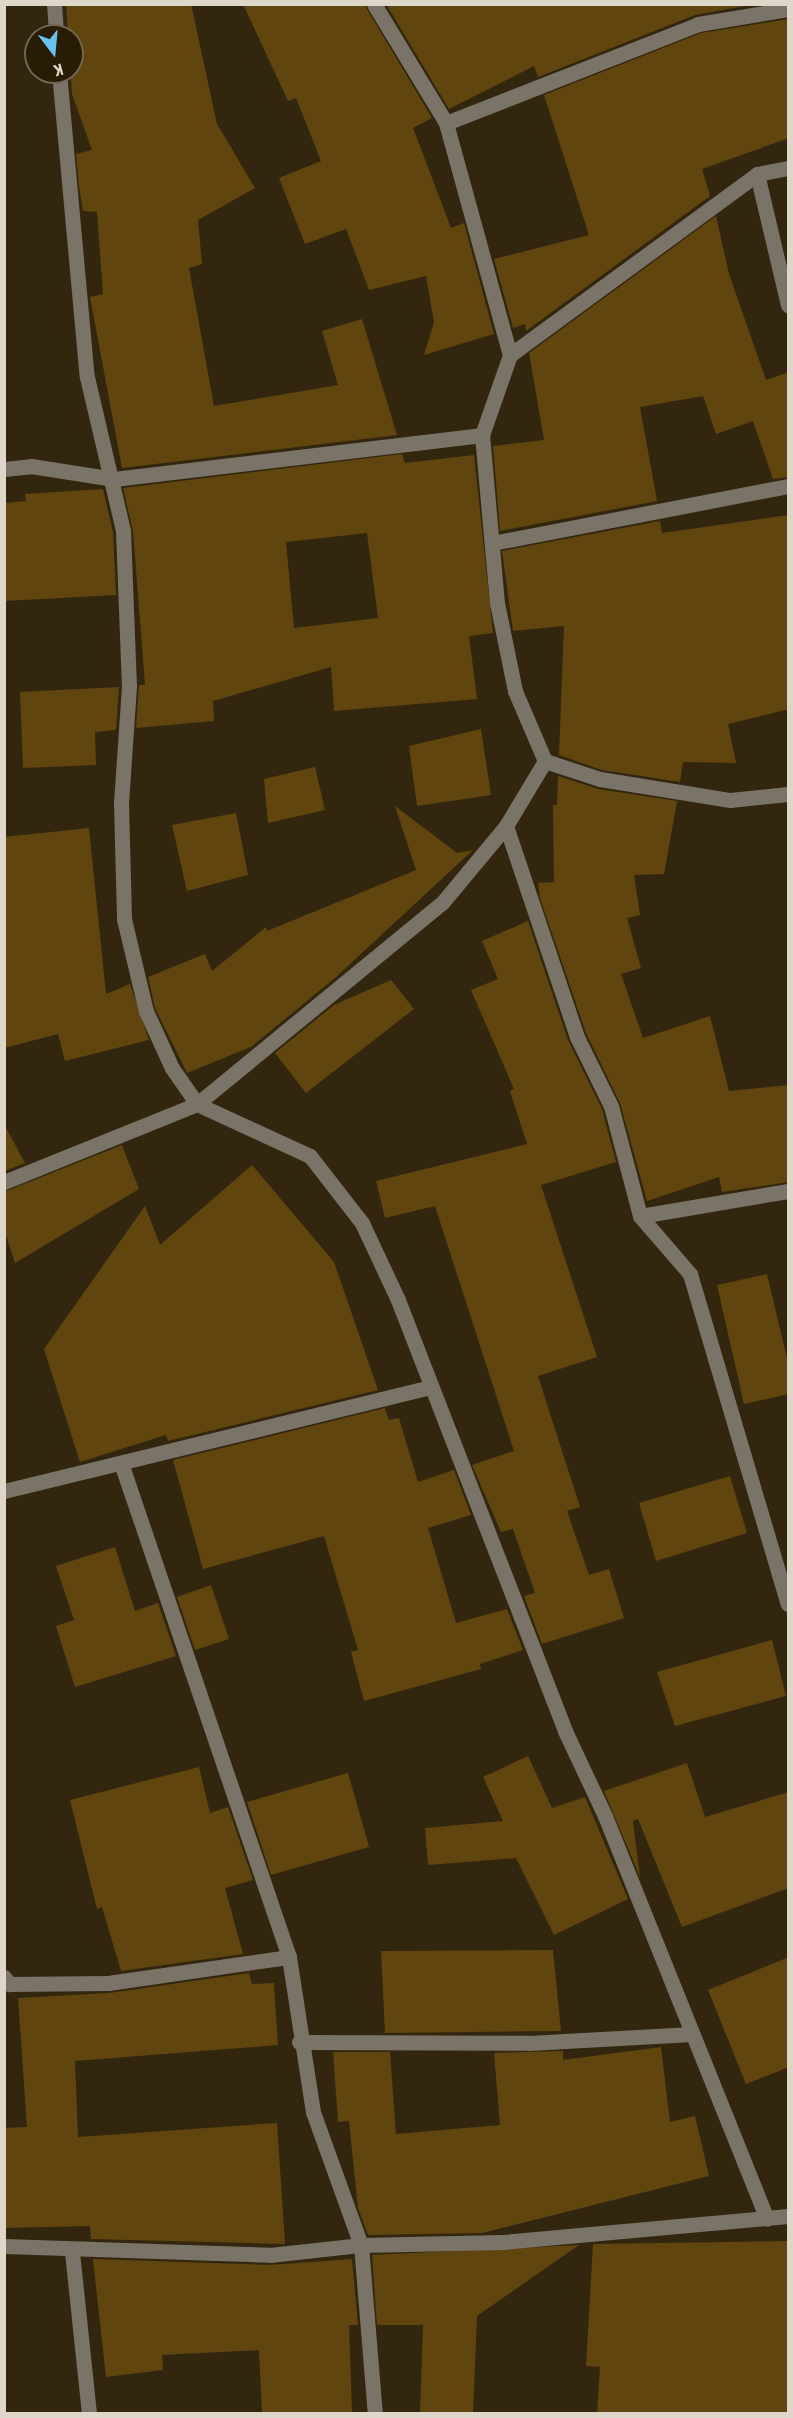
<!DOCTYPE html>
<style>
body{margin:0}
#map{position:relative;width:793px;height:2418px;overflow:hidden;background:#33260f;font-family:"Roboto Condensed",sans-serif}
div>[style]{position:absolute}
.building>*{inset:0;background:#60460e}
.minor>*{height:15px;margin:-7.5px;padding:0 7.5px;transform-origin:7.5px;border-radius:7.5px;background:#7a7368}
span{translate:-50% -50%;white-space:nowrap;text-align:center;line-height:1.15;-webkit-text-stroke:6px #291c05;paint-order:stroke}
.frame{position:absolute;inset:0;border:6px solid #ded6c8;pointer-events:none}
.north{position:absolute;left:24px;top:24px;width:60px;height:60px;box-sizing:border-box;background:#291c05;border:2px solid #716653;border-radius:50%;rotate:164deg;font-size:16px;font-weight:700;line-height:24px;text-align:center;color:#ded6c8}
.north::after{content:'';display:block;margin:auto;width:21px;height:27px;background:#67c4f0;clip-path:polygon(50% 0,100% 100%,50% 72%,0 100%)}
</style>
<div id="map">
<div class="building">
<div style="clip-path:polygon(66px 4px,191px 4px,217px 124px,255px 188px,198px 220px,202px 264px,189px 268px,214px 406px,338px 385px,322px 331px,362px 319px,397px 435px,122px 468px,90px 297px,103px 294px,97px 212px,83px 211px,79px 187px,76px 154px,92px 150px,72px 94px)"></div>
<div style="clip-path:polygon(243px 4px,364px 4px,432px 118px,413px 128px,451px 228px,464px 223px,494px 334px,424px 355px,434px 322px,426px 276px,369px 290px,346px 229px,305px 244px,279px 178px,321px 161px,296px 98px,288px 101px)"></div>
<div style="clip-path:polygon(386px 4px,756px 4px,695px 15px,538px 77px,534px 66px,449px 109px)"></div>
<div style="clip-path:polygon(789px 19px,789px 138px,702px 169px,710px 196px,526px 331px,525px 324px,513px 328px,494px 259px,589px 235px,544px 95px,701px 33px)"></div>
<div style="clip-path:polygon(716px 216px,729px 274px,766px 380px,789px 372px,789px 477px,773px 479px,753px 421px,716px 434px,703px 396px,640px 407px,657px 501px,500px 531px,493px 446px,544px 440px,529px 353px)"></div>
<div style="clip-path:polygon(evenodd,402px 454px,405px 463px,474px 455px,493px 633px,469px 636px,477px 699px,334px 711px,331px 667px,213px 701px,214px 721px,136px 728px,139px 685px,145px 685px,133px 531px,123px 488px,402px 454px,367px 533px,378px 618px,294px 628px,286px 542px,367px 533px)"></div>
<div style="clip-path:polygon(103px 489px,113px 532px,116px 595px,4px 601px,4px 503px,26px 501px,25px 494px)"></div>
<div style="clip-path:polygon(789px 515px,789px 709px,728px 724px,736px 763px,683px 762px,680px 782px,602px 770px,559px 755px,564px 626px,513px 631px,502px 551px,660px 521px,662px 533px)"></div>
<div style="clip-path:polygon(119px 687px,116px 730px,95px 732px,96px 765px,23px 768px,20px 692px)"></div>
<div style="clip-path:polygon(481px 729px,491px 795px,417px 806px,409px 746px)"></div>
<div style="clip-path:polygon(315px 767px,325px 810px,268px 823px,264px 779px)"></div>
<div style="clip-path:polygon(558px 776px,598px 789px,677px 801px,664px 874px,634px 875px,640px 915px,627px 918px,641px 968px,621px 974px,643px 1038px,710px 1016px,729px 1091px,789px 1085px,789px 1182px,722px 1192px,719px 1177px,647px 1201px,620px 1103px,586px 1033px,540px 898px,538px 883px,554px 882px,553px 805px,557px 805px)"></div>
<div style="clip-path:polygon(395px 806px,457px 853px,473px 850px,336px 977px,251px 1047px,187px 1073px,155px 1008px,148px 977px,205px 954px,212px 971px,266px 927px,267px 931px,416px 870px)"></div>
<div style="clip-path:polygon(236px 813px,248px 875px,187px 891px,172px 825px)"></div>
<div style="clip-path:polygon(89px 828px,106px 994px,130px 984px,149px 1040px,65px 1061px,58px 1034px,4px 1048px,4px 837px)"></div>
<div style="clip-path:polygon(528px 921px,568px 1040px,602px 1109px,616px 1162px,541px 1185px,597px 1357px,538px 1376px,580px 1507px,567px 1511px,589px 1575px,609px 1569px,624px 1618px,542px 1644px,524px 1596px,535px 1593px,513px 1529px,501px 1532px,472px 1465px,514px 1451px,435px 1206px,385px 1218px,376px 1181px,527px 1144px,510px 1091px,514px 1089px,471px 990px,498px 979px,482px 941px)"></div>
<div style="clip-path:polygon(391px 980px,414px 1009px,306px 1093px,275px 1053px,334px 1005px)"></div>
<div style="clip-path:polygon(4px 1124px,25px 1163px,4px 1171px)"></div>
<div style="clip-path:polygon(122px 1145px,139px 1189px,15px 1263px,4px 1229px,4px 1192px)"></div>
<div style="clip-path:polygon(252px 1165px,334px 1262px,378px 1390px,168px 1441px,166px 1435px,80px 1462px,44px 1349px,145px 1206px,160px 1245px)"></div>
<div style="clip-path:polygon(767px 1274px,789px 1367px,789px 1394px,744px 1404px,717px 1285px)"></div>
<div style="clip-path:polygon(385px 1408px,389px 1420px,399px 1418px,418px 1482px,454px 1470px,471px 1515px,428px 1528px,456px 1623px,507px 1609px,523px 1650px,480px 1664px,481px 1669px,364px 1701px,351px 1652px,358px 1650px,324px 1536px,203px 1569px,173px 1460px)"></div>
<div style="clip-path:polygon(730px 1476px,747px 1533px,656px 1561px,639px 1503px)"></div>
<div style="clip-path:polygon(115px 1547px,135px 1611px,158px 1603px,176px 1656px,75px 1687px,56px 1626px,74px 1620px,56px 1566px)"></div>
<div style="clip-path:polygon(211px 1585px,229px 1639px,195px 1650px,177px 1597px)"></div>
<div style="clip-path:polygon(772px 1640px,786px 1696px,675px 1726px,657px 1672px)"></div>
<div style="clip-path:polygon(528px 1756px,552px 1808px,585px 1797px,628px 1899px,554px 1935px,516px 1858px,428px 1865px,425px 1828px,503px 1821px,483px 1777px)"></div>
<div style="clip-path:polygon(687px 1763px,705px 1817px,789px 1792px,789px 1888px,682px 1927px,638px 1819px,633px 1821px,640px 1877px,604px 1791px)"></div>
<div style="clip-path:polygon(199px 1767px,210px 1813px,228px 1807px,253px 1880px,225px 1888px,243px 1954px,121px 1971px,102px 1907px,97px 1909px,70px 1800px)"></div>
<div style="clip-path:polygon(348px 1773px,369px 1847px,271px 1875px,247px 1802px)"></div>
<div style="clip-path:polygon(553px 1950px,561px 2031px,385px 2033px,381px 1951px)"></div>
<div style="clip-path:polygon(789px 1957px,789px 2067px,746px 2084px,708px 1990px)"></div>
<div style="clip-path:polygon(249px 1973px,252px 1984px,274px 1983px,278px 2045px,75px 2061px,78px 2137px,277px 2123px,285px 2244px,91px 2239px,90px 2226px,4px 2228px,4px 2128px,27px 2127px,18px 1998px,109px 1993px)"></div>
<div style="clip-path:polygon(661px 2047px,670px 2122px,695px 2116px,709px 2176px,482px 2233px,368px 2235px,358px 2208px,349px 2121px,338px 2122px,333px 2052px,390px 2052px,396px 2134px,500px 2125px,494px 2053px,563px 2051px,563px 2060px)"></div>
<div style="clip-path:polygon(789px 2241px,789px 2414px,597px 2414px,600px 2367px,586px 2366px,593px 2244px)"></div>
<div style="clip-path:polygon(579px 2245px,477px 2316px,473px 2414px,420px 2414px,423px 2325px,377px 2325px,372px 2255px)"></div>
<div style="clip-path:polygon(93px 2259px,270px 2265px,352px 2259px,358px 2325px,349px 2325px,352px 2414px,262px 2414px,259px 2350px,162px 2355px,163px 2370px,106px 2377px)"></div>
</div>
<div class="minor">
<div style="left:54px;top:4px;width:32px;rotate:86deg"></div>
<div style="left:374px;top:4px;width:139px;rotate:58.8deg"></div>
<div style="left:446px;top:123px;width:241px;rotate:74.6deg"></div>
<div style="left:510px;top:355px;width:85px;rotate:109.3deg"></div>
<div style="left:482px;top:435px;width:169px;rotate:84.9deg"></div>
<div style="left:497px;top:603px;width:90px;rotate:78.4deg"></div>
<div style="left:515px;top:691px;width:76px;rotate:66.8deg"></div>
<div style="left:545px;top:761px;width:76px;rotate:121deg"></div>
<div style="left:506px;top:826px;width:223px;rotate:71.4deg"></div>
<div style="left:577px;top:1037px;width:77px;rotate:63.8deg"></div>
<div style="left:611px;top:1106px;width:114px;rotate:75.2deg"></div>
<div style="left:640px;top:1216px;width:77px;rotate:49.2deg"></div>
<div style="left:690px;top:1274px;width:344px;rotate:73.5deg"></div>
<div style="left:59px;top:72px;width:306px;rotate:84.8deg"></div>
<div style="left:87px;top:377px;width:158px;rotate:76.8deg"></div>
<div style="left:123px;top:531px;width:155px;rotate:87.8deg"></div>
<div style="left:129px;top:686px;width:117px;rotate:93.9deg"></div>
<div style="left:121px;top:803px;width:116px;rotate:88.5deg"></div>
<div style="left:124px;top:919px;width:95px;rotate:76.6deg"></div>
<div style="left:146px;top:1011px;width:63px;rotate:65.5deg"></div>
<div style="left:172px;top:1068px;width:44px;rotate:55.2deg"></div>
<div style="left:197px;top:1104px;width:124px;rotate:24.7deg"></div>
<div style="left:310px;top:1156px;width:85px;rotate:52.2deg"></div>
<div style="left:362px;top:1223px;width:85px;rotate:64.9deg"></div>
<div style="left:398px;top:1300px;width:462px;rotate:68.8deg"></div>
<div style="left:565px;top:1731px;width:94px;rotate:64.8deg"></div>
<div style="left:605px;top:1816px;width:434px;rotate:68.1deg"></div>
<div style="left:446px;top:123px;width:271px;rotate:-21.4deg"></div>
<div style="left:698px;top:24px;width:91px;rotate:-9.5deg"></div>
<div style="left:757px;top:174px;width:135px;rotate:76.7deg"></div>
<div style="left:510px;top:355px;width:306px;rotate:-36.2deg"></div>
<div style="left:757px;top:174px;width:32px;rotate:-11deg"></div>
<div style="left:4px;top:469px;width:27px;rotate:-6deg"></div>
<div style="left:31px;top:466px;width:84px;rotate:8.9deg"></div>
<div style="left:114px;top:479px;width:371px;rotate:-6.8deg"></div>
<div style="left:492px;top:543px;width:301px;rotate:-10.9deg"></div>
<div style="left:545px;top:761px;width:58px;rotate:18.1deg"></div>
<div style="left:600px;top:779px;width:132px;rotate:9.2deg"></div>
<div style="left:730px;top:800px;width:58px;rotate:-5.9deg"></div>
<div style="left:4px;top:1182px;width:208px;rotate:-22deg"></div>
<div style="left:197px;top:1104px;width:317px;rotate:-39.4deg"></div>
<div style="left:442px;top:903px;width:100px;rotate:-50.3deg"></div>
<div style="left:640px;top:1216px;width:150px;rotate:-9.6deg"></div>
<div style="left:121px;top:1463px;width:522px;rotate:71.22deg"></div>
<div style="left:289px;top:1957px;width:157px;rotate:81.2deg"></div>
<div style="left:313px;top:2112px;width:141px;rotate:70.2deg"></div>
<div style="left:361px;top:2245px;width:170px;rotate:85.3deg"></div>
<div style="left:4px;top:1491px;width:439px;rotate:-13.7deg"></div>
<div style="left:4px;top:1977px;width:9px;rotate:54deg"></div>
<div style="left:9px;top:1984px;width:99px;rotate:-0.6deg"></div>
<div style="left:108px;top:1983px;width:183px;rotate:-8.2deg"></div>
<div style="left:299px;top:2042px;width:230px;rotate:0.2deg"></div>
<div style="left:529px;top:2043px;width:163px;rotate:-3.2deg"></div>
<div style="left:4px;top:2246px;width:266px;rotate:1.9deg"></div>
<div style="left:270px;top:2255px;width:92px;rotate:-6.3deg"></div>
<div style="left:361px;top:2245px;width:142px;rotate:-1.2deg"></div>
<div style="left:503px;top:2242px;width:286px;rotate:-5.2deg"></div>
<div style="left:72px;top:2252px;width:163px;rotate:84deg"></div>
</div>
<div class="frame"></div>
<div class="north">K</div>
</div>
